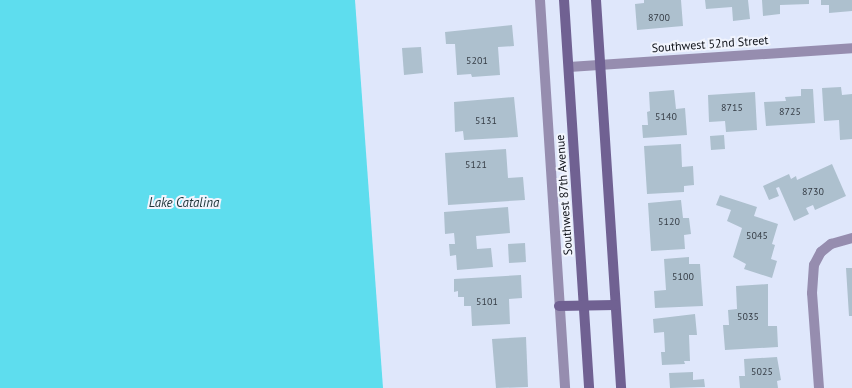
<!DOCTYPE html>
<style>
body{margin:0}
#map{position:relative;width:852px;height:388px;overflow:hidden;background:#dfe7fb;font-family:"PT Sans",sans-serif}
div>[style]{position:absolute}
.water>*{inset:0;background:#5eddee}
.building>*{inset:0;background:#adc0ce}
.minor>*{height:10px;margin:-5px;padding:0 5px;transform-origin:5px;border-radius:5px;background:#968daf}
.secondary>*{height:10px;margin:-5px;padding:0 5px;transform-origin:5px;border-radius:5px;background:#706192}
span{translate:-50% -50%;white-space:nowrap;text-align:center;line-height:1.15;-webkit-text-stroke:4px #f1f4fd;paint-order:stroke}
.number-label{font-size:10px;color:#363d46}
.number-label span{-webkit-text-stroke-width:0}
.street-label{font-size:12px;color:#0e1118}
.water-label{font-size:13px;color:#1f3539;font-style:italic}
</style>
<div id="map">
<div class="water">
<div style="clip-path:polygon(0 0,355px 0,383px 388px,0 388px)"></div>
</div>
<div class="building">
<div style="clip-path:polygon(644px 0,681px 0,683px 26px,637px 30px,635px 4px,644px 3px)"></div>
<div style="clip-path:polygon(705px 0,748px 0,750px 19px,733px 21px,732px 7px,706px 9px)"></div>
<div style="clip-path:polygon(762px 0,809px 0,809px 4px,780px 5px,780px 14px,763px 16px)"></div>
<div style="clip-path:polygon(821px 0,852px 0,852px 11px,829px 13px,829px 5px,821px 5px)"></div>
<div style="clip-path:polygon(512px 25px,514px 46px,498px 47px,500px 75px,472px 77px,471px 74px,457px 75px,455px 44px,446px 44px,445px 32px)"></div>
<div style="clip-path:polygon(421px 47px,423px 73px,404px 75px,402px 48px)"></div>
<div style="clip-path:polygon(841px 87px,842px 95px,852px 94px,852px 139px,840px 140px,839px 120px,824px 121px,822px 88px)"></div>
<div style="clip-path:polygon(801px 89px,813px 89px,815px 123px,766px 126px,764px 102px,786px 101px,785px 97px,801px 96px)"></div>
<div style="clip-path:polygon(674px 90px,676px 109px,685px 108px,687px 135px,643px 138px,642px 125px,648px 125px,647px 112px,650px 111px,649px 92px)"></div>
<div style="clip-path:polygon(755px 92px,757px 130px,726px 132px,725px 121px,709px 122px,708px 95px)"></div>
<div style="clip-path:polygon(514px 97px,518px 137px,464px 140px,463px 131px,455px 132px,454px 102px)"></div>
<div style="clip-path:polygon(724px 135px,725px 149px,711px 150px,710px 136px)"></div>
<div style="clip-path:polygon(681px 144px,682px 167px,693px 166px,694px 185px,684px 186px,684px 192px,647px 194px,644px 146px)"></div>
<div style="clip-path:polygon(506px 149px,508px 178px,523px 177px,525px 200px,448px 205px,445px 153px)"></div>
<div style="clip-path:polygon(832px 164px,846px 196px,815px 210px,813px 205px,806px 208px,809px 214px,794px 221px,779px 187px,776px 188px,779px 196px,769px 200px,763px 186px,789px 174px,791px 179px,796px 176px,797px 180px)"></div>
<div style="clip-path:polygon(720px 195px,757px 207px,754px 216px,778px 224px,772px 244px,775px 245px,771px 259px,777px 261px,772px 278px,744px 269px,746px 264px,733px 257px,742px 228px,727px 221px,731px 210px,716px 205px)"></div>
<div style="clip-path:polygon(681px 200px,683px 218px,689px 218px,691px 234px,684px 235px,685px 249px,651px 251px,648px 203px)"></div>
<div style="clip-path:polygon(508px 207px,510px 233px,476px 236px,477px 249px,491px 248px,493px 267px,457px 270px,456px 255px,450px 256px,449px 244px,455px 244px,454px 233px,445px 234px,444px 212px)"></div>
<div style="clip-path:polygon(525px 243px,526px 262px,509px 263px,508px 244px)"></div>
<div style="clip-path:polygon(689px 257px,689px 264px,700px 264px,703px 306px,655px 308px,654px 291px,666px 290px,664px 259px)"></div>
<div style="clip-path:polygon(846px 268px,852px 268px,852px 316px,849px 316px)"></div>
<div style="clip-path:polygon(521px 275px,522px 298px,509px 299px,510px 324px,472px 326px,471px 306px,464px 306px,464px 297px,458px 297px,458px 291px,454px 292px,454px 279px)"></div>
<div style="clip-path:polygon(768px 284px,768px 326px,777px 326px,778px 347px,725px 350px,723px 325px,729px 325px,728px 310px,737px 309px,736px 286px)"></div>
<div style="clip-path:polygon(695px 314px,697px 335px,689px 335px,690px 361px,684px 361px,685px 364px,662px 365px,661px 352px,665px 352px,664px 332px,654px 333px,653px 319px)"></div>
<div style="clip-path:polygon(526px 337px,528px 387px,496px 388px,492px 339px)"></div>
<div style="clip-path:polygon(777px 357px,781px 380px,777px 381px,778px 388px,740px 388px,739px 376px,745px 376px,744px 359px)"></div>
<div style="clip-path:polygon(693px 372px,693px 380px,704px 379px,705px 387px,670px 388px,669px 373px)"></div>
</div>
<div class="minor">
<div style="left:540px;top:0;width:389px;rotate:86.3deg"></div>
<div style="left:569px;top:67px;width:284px;rotate:-3.8deg"></div>
<div style="left:819px;top:388px;width:95px;rotate:-94.2deg"></div>
<div style="left:812px;top:293px;width:28px;rotate:-86deg"></div>
<div style="left:814px;top:265px;width:15px;rotate:-62deg"></div>
<div style="left:821px;top:252px;width:13px;rotate:-39deg"></div>
<div style="left:831px;top:244px;width:22px;rotate:-16deg"></div>
</div>
<div class="secondary">
<div style="left:564px;top:0;width:389px;rotate:86.3deg"></div>
<div style="left:596px;top:0;width:389px;rotate:86.3deg"></div>
<div style="left:559px;top:306px;width:56px;rotate:-1deg"></div>
</div>
<div class="number-label">
<span style="left:659px;top:18px">8700</span>
<span style="left:477px;top:61px">5201</span>
<span style="left:732px;top:108px">8715</span>
<span style="left:790px;top:112px">8725</span>
<span style="left:666px;top:117px">5140</span>
<span style="left:486px;top:121px">5131</span>
<span style="left:476px;top:165px">5121</span>
<span style="left:813px;top:192px">8730</span>
<span style="left:669px;top:222px">5120</span>
<span style="left:757px;top:236px">5045</span>
<span style="left:683px;top:277px">5100</span>
<span style="left:487px;top:302px">5101</span>
<span style="left:748px;top:317px">5035</span>
<span style="left:762px;top:372px">5025</span>
</div>
<div class="street-label">
<span style="left:710px;top:44px;rotate:-4deg">Southwest 52nd Street</span>
<span style="left:564px;top:195px;rotate:-94deg">Southwest 87th Avenue</span>
</div>
<div class="water-label">
<span style="left:184px;top:203px">Lake Catalina</span>
</div>
</div>
